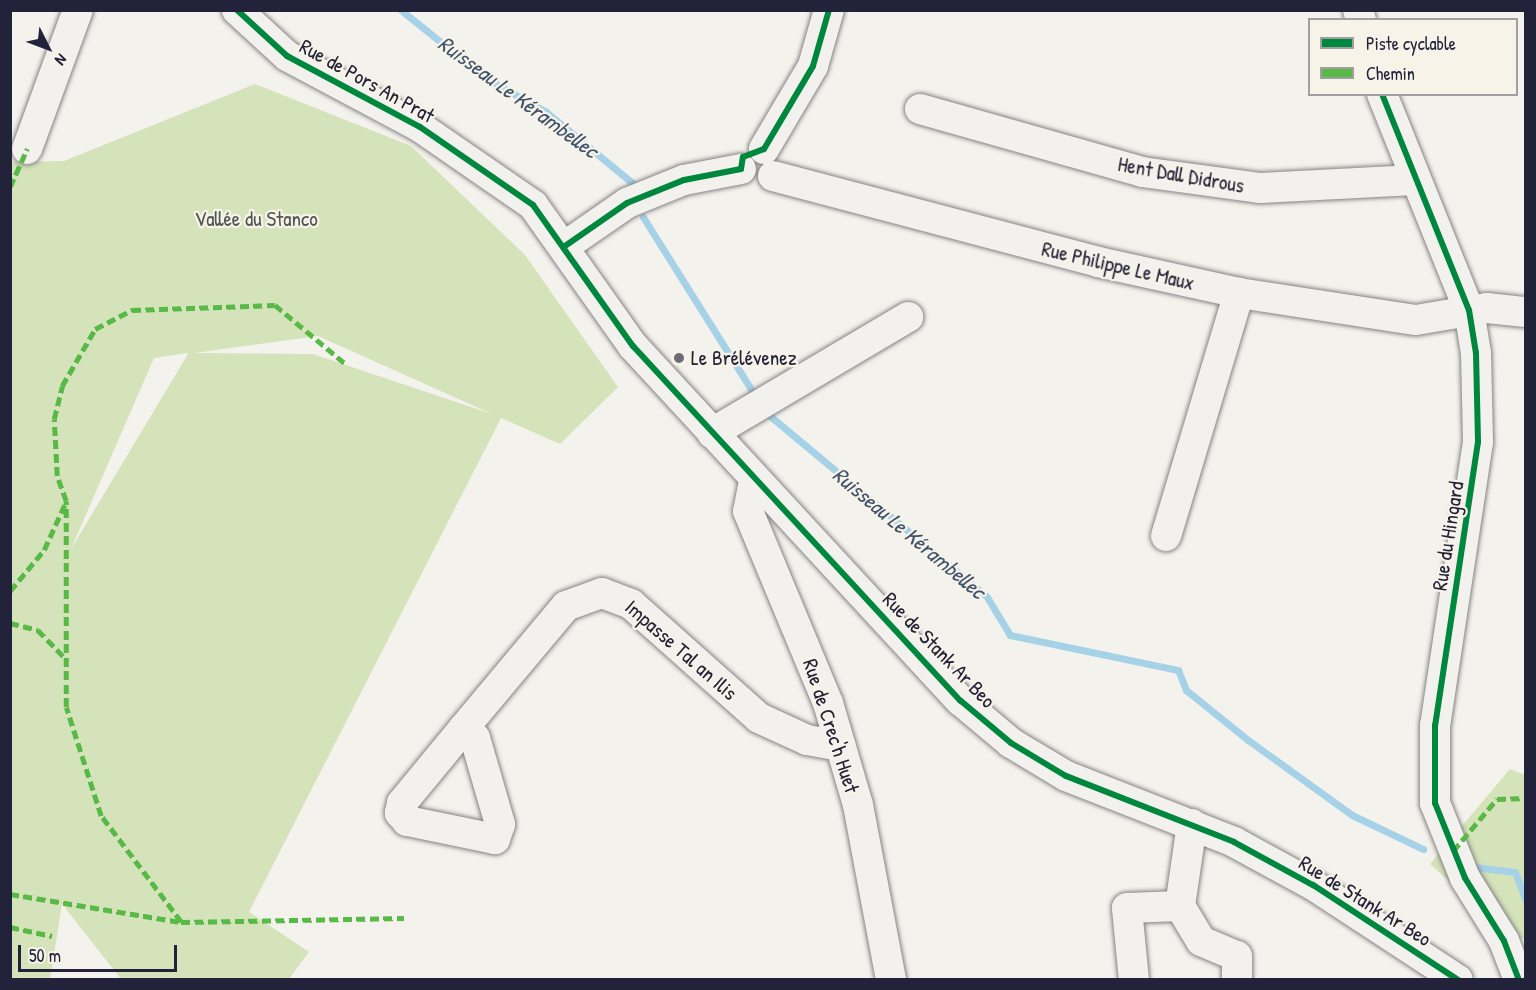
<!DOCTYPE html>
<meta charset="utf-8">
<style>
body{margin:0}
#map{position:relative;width:1536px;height:990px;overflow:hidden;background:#f4f2ec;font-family:"Patrick Hand",sans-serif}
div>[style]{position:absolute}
.green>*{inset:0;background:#d4e3b9}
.stream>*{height:7px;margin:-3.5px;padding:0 3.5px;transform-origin:3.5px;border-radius:3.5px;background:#a6d2e7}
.roads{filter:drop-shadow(0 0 2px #858486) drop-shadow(0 0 2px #858486)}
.minor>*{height:30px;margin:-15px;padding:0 15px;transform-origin:15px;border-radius:15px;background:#f2f1ed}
.quiet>*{height:4.5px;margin-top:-2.25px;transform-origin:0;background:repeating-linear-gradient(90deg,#58b947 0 9px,transparent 0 13.5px)}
.cycleway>*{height:6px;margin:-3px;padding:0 3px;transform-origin:3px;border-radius:3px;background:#00873e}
.dots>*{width:16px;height:16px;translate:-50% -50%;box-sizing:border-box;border:3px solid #f7f3e8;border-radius:50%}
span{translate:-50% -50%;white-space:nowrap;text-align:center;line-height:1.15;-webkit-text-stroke:4.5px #f7f3e8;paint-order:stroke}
.street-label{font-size:21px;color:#22223b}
.park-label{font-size:21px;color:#505854}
.poi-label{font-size:21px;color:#22223b}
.left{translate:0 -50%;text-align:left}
.water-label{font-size:22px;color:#3f536e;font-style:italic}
.frame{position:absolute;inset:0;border:12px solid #22223b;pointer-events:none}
.legend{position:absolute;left:1308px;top:18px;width:210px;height:78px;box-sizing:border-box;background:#f7f3e8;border:2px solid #a29fa3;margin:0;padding:8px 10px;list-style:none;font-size:18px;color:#22223b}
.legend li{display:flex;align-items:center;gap:12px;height:30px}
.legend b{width:30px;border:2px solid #a29fa3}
.north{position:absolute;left:18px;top:18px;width:60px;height:60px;-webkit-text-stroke:4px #f7f3e8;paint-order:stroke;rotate:132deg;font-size:16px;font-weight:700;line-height:24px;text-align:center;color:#22223b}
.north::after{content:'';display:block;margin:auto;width:21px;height:27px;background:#22223b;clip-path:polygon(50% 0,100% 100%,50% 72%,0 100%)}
.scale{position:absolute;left:18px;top:945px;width:159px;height:27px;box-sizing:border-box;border:3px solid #22223b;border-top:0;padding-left:8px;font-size:18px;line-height:21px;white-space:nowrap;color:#22223b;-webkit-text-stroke:4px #f7f3e8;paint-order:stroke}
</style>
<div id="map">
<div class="green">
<div style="clip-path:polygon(evenodd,255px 84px,411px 146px,525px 255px,618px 387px,560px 444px,501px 418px,249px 912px,309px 952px,289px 979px,121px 979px,62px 904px,50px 979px,11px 979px,10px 162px,64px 161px,255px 84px,318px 336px,492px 414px,313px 354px,194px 353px,318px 336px,255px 84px,188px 353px,188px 354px,71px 549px,154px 358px,188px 353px)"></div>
<div style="clip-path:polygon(1510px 769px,1525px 775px,1525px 938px,1514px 940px,1430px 864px)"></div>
</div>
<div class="stream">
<div style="left:401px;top:10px;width:107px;rotate:38.9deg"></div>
<div style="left:484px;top:77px;width:71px;rotate:29.4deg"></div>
<div style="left:546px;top:112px;width:115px;rotate:39.4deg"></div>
<div style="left:643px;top:217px;width:215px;rotate:57.9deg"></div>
<div style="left:764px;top:411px;width:290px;rotate:39.8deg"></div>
<div style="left:987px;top:597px;width:44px;rotate:58.8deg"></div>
<div style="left:1010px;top:635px;width:172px;rotate:11.8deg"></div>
<div style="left:1178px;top:670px;width:22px;rotate:68deg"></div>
<div style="left:1186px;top:690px;width:80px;rotate:38.9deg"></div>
<div style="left:1248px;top:740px;width:128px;rotate:35.8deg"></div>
<div style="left:1352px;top:815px;width:79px;rotate:25.6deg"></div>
<div style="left:1474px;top:867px;width:41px;rotate:7deg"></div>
<div style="left:1515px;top:872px;width:31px;rotate:69deg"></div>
</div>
<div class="roads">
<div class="minor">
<div style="left:237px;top:10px;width:68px;rotate:42.6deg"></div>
<div style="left:287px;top:56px;width:151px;rotate:28.1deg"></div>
<div style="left:420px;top:127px;width:137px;rotate:34.6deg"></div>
<div style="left:533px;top:205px;width:173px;rotate:54.7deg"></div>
<div style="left:633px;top:346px;width:483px;rotate:47.3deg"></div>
<div style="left:961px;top:701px;width:65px;rotate:40deg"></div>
<div style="left:1011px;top:743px;width:64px;rotate:31deg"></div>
<div style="left:1066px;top:776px;width:180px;rotate:21.4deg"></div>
<div style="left:1234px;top:842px;width:90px;rotate:28.6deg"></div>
<div style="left:1313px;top:885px;width:173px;rotate:33.2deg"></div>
<div style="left:1358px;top:10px;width:10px;rotate:73deg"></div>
<div style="left:1382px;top:94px;width:233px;rotate:68.1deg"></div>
<div style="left:1469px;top:310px;width:44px;rotate:80.8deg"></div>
<div style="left:1476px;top:353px;width:89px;rotate:88.7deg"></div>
<div style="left:1478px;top:442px;width:286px;rotate:98.6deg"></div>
<div style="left:1435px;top:725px;width:78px;rotate:90deg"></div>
<div style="left:1435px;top:803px;width:81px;rotate:68.2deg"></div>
<div style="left:1465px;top:878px;width:74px;rotate:58.2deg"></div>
<div style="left:1504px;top:941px;width:42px;rotate:69deg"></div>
<div style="left:920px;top:109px;width:231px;rotate:15.8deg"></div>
<div style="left:1142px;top:172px;width:120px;rotate:7.7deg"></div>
<div style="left:1261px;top:188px;width:153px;rotate:-3deg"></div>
<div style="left:27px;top:149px;width:148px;rotate:-69.9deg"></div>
<div style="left:764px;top:149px;width:96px;rotate:-59.4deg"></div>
<div style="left:813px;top:66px;width:58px;rotate:-74.1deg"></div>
<div style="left:773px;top:176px;width:336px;rotate:14.8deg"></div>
<div style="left:1098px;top:262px;width:144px;rotate:12.4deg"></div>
<div style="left:1239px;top:293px;width:179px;rotate:8.7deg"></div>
<div style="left:1416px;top:320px;width:72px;rotate:-9.6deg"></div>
<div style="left:1487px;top:308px;width:39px;rotate:6deg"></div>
<div style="left:565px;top:246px;width:75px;rotate:-34.7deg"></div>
<div style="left:627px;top:203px;width:61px;rotate:-22deg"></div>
<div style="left:684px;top:180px;width:58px;rotate:-10.9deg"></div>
<div style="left:712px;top:433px;width:228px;rotate:-30.6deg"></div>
<div style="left:754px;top:481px;width:31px;rotate:101deg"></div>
<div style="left:748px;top:511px;width:208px;rotate:67.4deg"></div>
<div style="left:828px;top:703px;width:106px;rotate:73.6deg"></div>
<div style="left:858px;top:805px;width:178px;rotate:79.3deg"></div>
<div style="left:1166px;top:536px;width:254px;rotate:-73.3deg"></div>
<div style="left:463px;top:729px;width:15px;rotate:37deg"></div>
<div style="left:475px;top:738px;width:90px;rotate:73.8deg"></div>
<div style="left:500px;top:824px;width:16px;rotate:108deg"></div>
<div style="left:495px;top:839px;width:90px;rotate:-168.4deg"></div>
<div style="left:407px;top:821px;width:11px;rotate:-131deg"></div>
<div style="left:400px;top:813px;width:10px;rotate:-79deg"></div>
<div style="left:402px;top:803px;width:96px;rotate:-50.5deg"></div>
<div style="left:463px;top:729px;width:160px;rotate:-50.1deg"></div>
<div style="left:566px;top:606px;width:38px;rotate:-20deg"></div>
<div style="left:602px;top:593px;width:31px;rotate:21deg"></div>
<div style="left:631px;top:604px;width:171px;rotate:41.7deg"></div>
<div style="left:759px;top:718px;width:53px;rotate:24.6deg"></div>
<div style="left:807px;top:740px;width:34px;rotate:10deg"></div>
<div style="left:1192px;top:824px;width:83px;rotate:98.3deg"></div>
<div style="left:1180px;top:906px;width:41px;rotate:59deg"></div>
<div style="left:1201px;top:941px;width:39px;rotate:23deg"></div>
<div style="left:1237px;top:956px;width:24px;rotate:90deg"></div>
<div style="left:1134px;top:980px;width:72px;rotate:-95.6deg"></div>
<div style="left:1127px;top:908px;width:53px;rotate:-2.2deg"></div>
</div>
</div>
<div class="quiet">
<div style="left:10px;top:187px;width:42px;rotate:-65.9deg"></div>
<div style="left:10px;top:591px;width:53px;rotate:-50.3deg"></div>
<div style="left:44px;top:550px;width:51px;rotate:-65.5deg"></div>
<div style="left:10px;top:623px;width:29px;rotate:14deg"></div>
<div style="left:38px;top:630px;width:42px;rotate:46deg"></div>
<div style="left:1453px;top:851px;width:68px;rotate:-49.8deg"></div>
<div style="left:1497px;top:799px;width:29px;rotate:-2deg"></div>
<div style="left:10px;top:894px;width:173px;rotate:9.3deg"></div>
<div style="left:181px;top:922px;width:223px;rotate:-1deg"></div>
<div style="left:181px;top:922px;width:133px;rotate:-127deg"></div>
<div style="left:101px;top:816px;width:114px;rotate:-107.8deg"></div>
<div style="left:66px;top:707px;width:206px;rotate:-90deg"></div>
<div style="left:66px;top:501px;width:27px;rotate:-110deg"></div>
<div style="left:57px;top:476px;width:57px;rotate:-93deg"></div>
<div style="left:54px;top:419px;width:34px;rotate:-76deg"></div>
<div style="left:62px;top:386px;width:66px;rotate:-59.9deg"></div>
<div style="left:95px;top:329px;width:42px;rotate:-27.2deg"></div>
<div style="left:132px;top:310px;width:143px;rotate:-2deg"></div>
<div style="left:275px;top:305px;width:94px;rotate:39.8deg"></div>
<div style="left:10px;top:927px;width:43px;rotate:12.1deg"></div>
</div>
<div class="cycleway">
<div style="left:237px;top:10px;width:68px;rotate:42.6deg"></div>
<div style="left:287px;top:56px;width:151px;rotate:28.1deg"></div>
<div style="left:420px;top:127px;width:137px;rotate:34.6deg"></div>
<div style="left:533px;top:205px;width:173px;rotate:54.7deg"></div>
<div style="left:633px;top:346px;width:483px;rotate:47.3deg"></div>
<div style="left:961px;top:701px;width:65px;rotate:40deg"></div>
<div style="left:1011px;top:743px;width:64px;rotate:31deg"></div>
<div style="left:1066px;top:776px;width:180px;rotate:21.4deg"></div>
<div style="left:1234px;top:842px;width:90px;rotate:28.6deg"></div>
<div style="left:1313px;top:885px;width:173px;rotate:33.2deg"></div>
<div style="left:1382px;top:94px;width:233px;rotate:68.1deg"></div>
<div style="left:1469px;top:310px;width:44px;rotate:80.8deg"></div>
<div style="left:1476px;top:353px;width:89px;rotate:88.7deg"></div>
<div style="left:1478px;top:442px;width:286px;rotate:98.6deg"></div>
<div style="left:1435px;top:725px;width:78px;rotate:90deg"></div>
<div style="left:1435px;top:803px;width:81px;rotate:68.2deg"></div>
<div style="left:1465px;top:878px;width:74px;rotate:58.2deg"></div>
<div style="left:1504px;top:941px;width:42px;rotate:69deg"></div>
<div style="left:565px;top:246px;width:75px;rotate:-34.7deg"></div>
<div style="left:627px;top:203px;width:61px;rotate:-22deg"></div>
<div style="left:684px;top:180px;width:58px;rotate:-10.9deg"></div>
<div style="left:741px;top:169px;width:12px;rotate:-81deg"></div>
<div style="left:743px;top:157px;width:22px;rotate:-21deg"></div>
<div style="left:764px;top:149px;width:96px;rotate:-59.4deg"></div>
<div style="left:813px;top:66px;width:58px;rotate:-74.1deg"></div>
</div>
<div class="dots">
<div style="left:679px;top:358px;background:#6c6b79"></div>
</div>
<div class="street-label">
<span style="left:367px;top:81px;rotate:29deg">Rue de Pors An Prat</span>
<span style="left:1181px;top:175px;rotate:10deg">Hent Dall Didrous</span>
<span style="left:1118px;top:266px;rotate:13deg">Rue Philippe Le Maux</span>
<span style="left:1448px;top:536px;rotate:-81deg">Rue du Hingard</span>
<span style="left:681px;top:650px;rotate:41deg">Impasse Tal an Ilis</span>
<span style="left:939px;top:650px;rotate:46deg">Rue de Stank Ar Beo</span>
<span style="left:831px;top:726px;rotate:72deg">Rue de Crec'h Huet</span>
<span style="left:1365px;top:901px;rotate:32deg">Rue de Stank Ar Beo</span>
</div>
<div class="park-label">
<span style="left:256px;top:219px">Vallée du Stanco</span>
</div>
<div class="poi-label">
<span class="left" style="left:691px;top:358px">Le Brélévenez</span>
</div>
<div class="water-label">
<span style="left:518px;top:97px;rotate:36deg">Ruisseau Le Kérambellec</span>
<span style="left:909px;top:533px;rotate:40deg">Ruisseau Le Kérambellec</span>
</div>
<div class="frame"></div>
<ul class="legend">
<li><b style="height:8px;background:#00873e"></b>Piste cyclable</li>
<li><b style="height:8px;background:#58b947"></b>Chemin</li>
</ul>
<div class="north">N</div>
<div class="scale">50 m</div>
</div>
